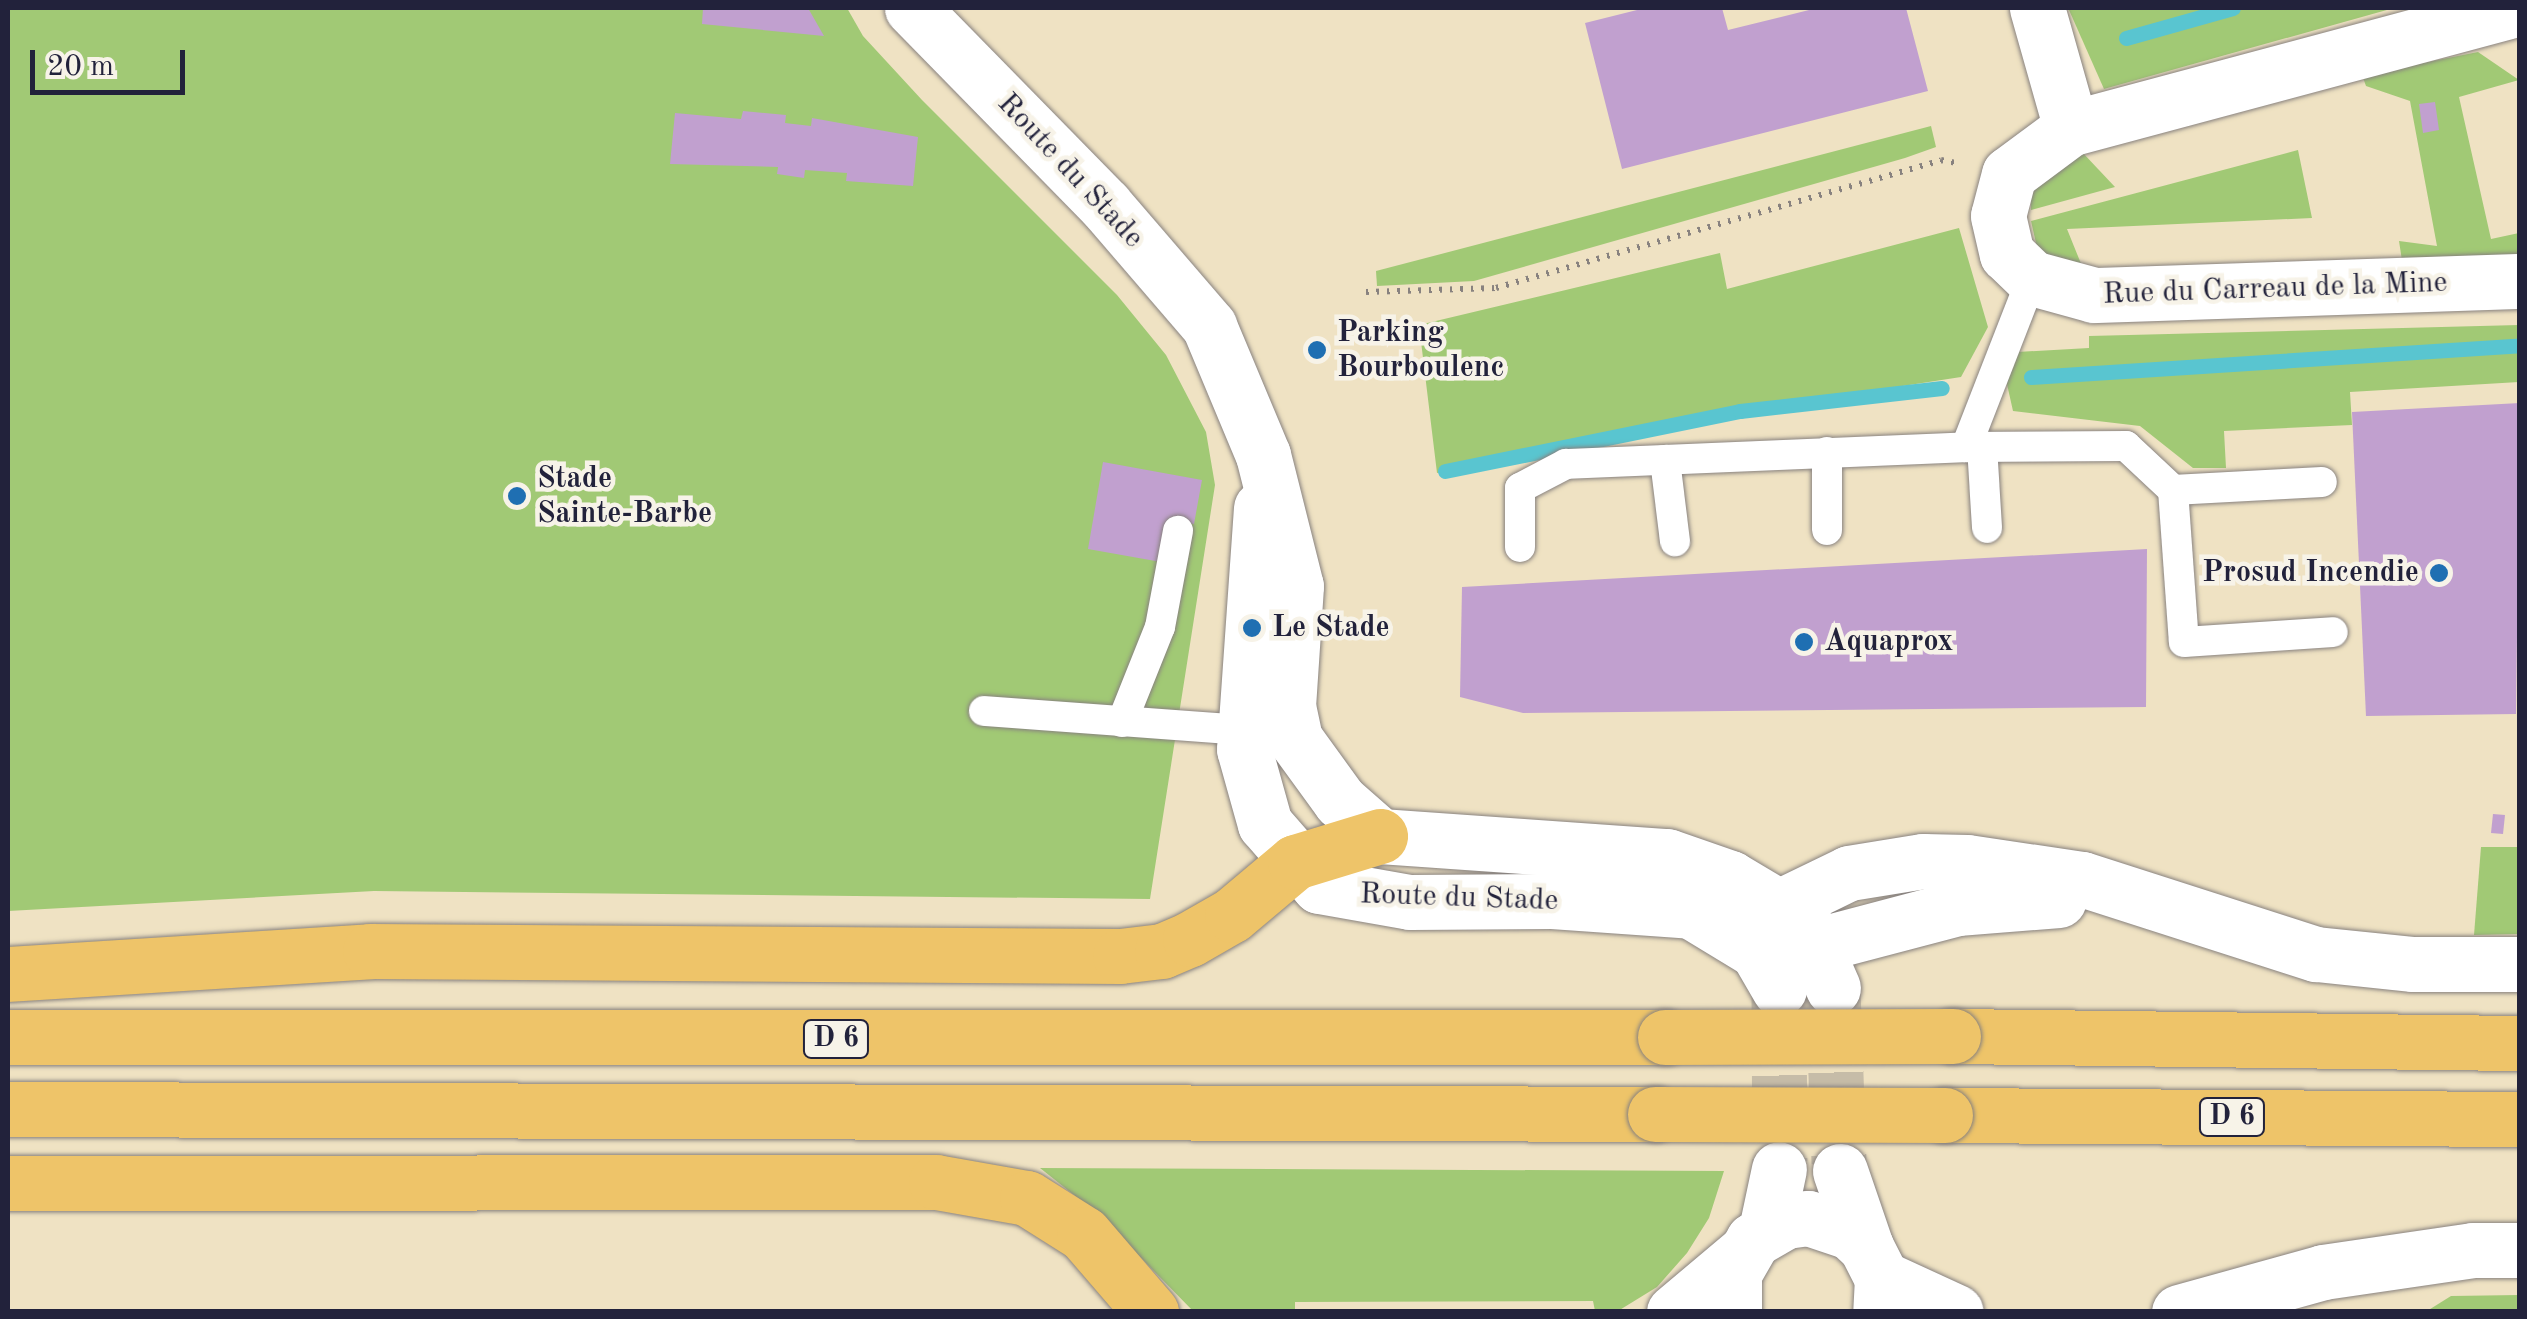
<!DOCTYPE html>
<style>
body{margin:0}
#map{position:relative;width:2527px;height:1319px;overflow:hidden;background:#efe2c3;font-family:"Old Standard TT",serif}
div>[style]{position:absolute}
.green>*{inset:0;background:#a1c975}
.stream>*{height:15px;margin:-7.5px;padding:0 7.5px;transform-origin:7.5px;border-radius:7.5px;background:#59c5d0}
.building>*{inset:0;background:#c1a0cf}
.tertiary-tunnel>*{height:55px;margin-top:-27.5px;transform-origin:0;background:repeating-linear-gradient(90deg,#c6bca8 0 55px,transparent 0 83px)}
.path>*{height:6px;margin-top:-3px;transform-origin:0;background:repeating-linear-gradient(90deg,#88827f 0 2.5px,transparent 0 10.5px)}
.roads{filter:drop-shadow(0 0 2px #88827f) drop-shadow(0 0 2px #88827f)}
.service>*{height:30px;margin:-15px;padding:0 15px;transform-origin:15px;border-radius:15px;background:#fff}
.minor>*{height:55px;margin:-27.5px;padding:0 27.5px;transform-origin:27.5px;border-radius:27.5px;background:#fff}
.tertiary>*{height:55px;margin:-27.5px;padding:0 27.5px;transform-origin:27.5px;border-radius:27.5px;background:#fff}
.trunk>*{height:55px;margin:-27.5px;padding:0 27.5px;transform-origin:27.5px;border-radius:27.5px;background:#eec469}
.bridges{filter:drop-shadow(0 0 2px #88827f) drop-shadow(0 0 2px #88827f)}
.trunk-bridge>*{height:55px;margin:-27.5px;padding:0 27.5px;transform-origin:27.5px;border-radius:27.5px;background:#eec469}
.dots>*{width:28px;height:28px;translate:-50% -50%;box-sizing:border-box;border:5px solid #f7f3e8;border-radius:50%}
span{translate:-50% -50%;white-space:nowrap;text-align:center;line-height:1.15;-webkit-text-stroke:9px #f7f3e8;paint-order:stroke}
.shield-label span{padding:2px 8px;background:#f7f3e8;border:2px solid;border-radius:8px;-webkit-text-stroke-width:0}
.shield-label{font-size:28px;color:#22223b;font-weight:700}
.street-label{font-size:30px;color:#22223b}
.poi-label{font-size:30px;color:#22223b;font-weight:700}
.left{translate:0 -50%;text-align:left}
.right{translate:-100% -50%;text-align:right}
.frame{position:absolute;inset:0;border:10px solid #22223b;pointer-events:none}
.scale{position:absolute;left:30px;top:50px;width:155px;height:45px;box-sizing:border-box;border:5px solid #22223b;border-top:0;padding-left:12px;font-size:30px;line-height:35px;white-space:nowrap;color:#22223b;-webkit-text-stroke:8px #f7f3e8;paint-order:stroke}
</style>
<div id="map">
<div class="green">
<div style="clip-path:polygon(8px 8px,847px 8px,863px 36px,922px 100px,1117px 295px,1166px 355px,1206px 432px,1215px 485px,1150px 899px,374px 891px,8px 911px)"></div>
<div style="clip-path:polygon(2079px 8px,2394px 8px,2104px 89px,2069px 10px)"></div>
<div style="clip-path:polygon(2478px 52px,2519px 80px,2459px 97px,2491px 239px,2519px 233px,2519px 261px,2403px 267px,2399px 241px,2437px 246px,2410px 101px,2366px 86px,2362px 75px)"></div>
<div style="clip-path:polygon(1931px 126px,1936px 147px,1905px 158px,1474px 281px,1377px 286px,1376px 271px)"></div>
<div style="clip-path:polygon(2298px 150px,2312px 218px,2067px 229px,2088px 281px,2038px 252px,2031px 221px)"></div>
<div style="clip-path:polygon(2082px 152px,2115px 187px,2031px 210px,2031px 187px)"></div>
<div style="clip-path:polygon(1959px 228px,1988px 327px,1961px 377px,1740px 411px,1437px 473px,1419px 325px,1720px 253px,1727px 289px)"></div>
<div style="clip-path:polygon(2519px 325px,2519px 382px,2350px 392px,2352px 425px,2224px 431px,2226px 468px,2193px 468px,2140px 426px,2013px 411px,2000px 353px,2089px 348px,2089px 336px)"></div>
<div style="clip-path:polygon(2481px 847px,2519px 847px,2519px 934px,2474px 935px)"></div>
<div style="clip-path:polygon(1040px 1168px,1724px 1171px,1709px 1218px,1687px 1253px,1657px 1287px,1618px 1311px,1595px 1311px,1593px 1301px,1295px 1302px,1295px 1311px,1194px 1312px,1098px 1214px)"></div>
<div style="clip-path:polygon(2519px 1295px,2519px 1311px,2427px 1311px,2451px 1296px)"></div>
</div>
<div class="stream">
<div style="left:2126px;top:38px;width:111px;rotate:-15.7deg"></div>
<div style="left:2031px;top:377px;width:490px;rotate:-3.7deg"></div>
<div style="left:1445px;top:471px;width:301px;rotate:-11.5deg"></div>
<div style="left:1740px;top:411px;width:203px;rotate:-6.5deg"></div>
</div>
<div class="building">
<div style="clip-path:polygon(703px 8px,808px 8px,824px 36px,702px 24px)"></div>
<div style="clip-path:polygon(1645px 8px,1722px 8px,1728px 30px,1817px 8px,1906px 8px,1928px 91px,1622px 169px,1585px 23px)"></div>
<div style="clip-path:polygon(2435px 102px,2439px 130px,2423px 133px,2419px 104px)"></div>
<div style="clip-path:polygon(743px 111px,786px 115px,785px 123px,811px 126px,812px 118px,918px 137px,913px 186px,846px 181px,847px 173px,805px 170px,804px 178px,777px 174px,778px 167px,670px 164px,675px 113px,741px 119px)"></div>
<div style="clip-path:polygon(2520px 403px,2516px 714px,2366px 716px,2352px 412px)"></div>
<div style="clip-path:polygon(1103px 462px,1202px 480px,1194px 524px,1168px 519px,1161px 562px,1088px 549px)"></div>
<div style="clip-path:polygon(2147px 549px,2146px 707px,1523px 713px,1460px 697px,1462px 587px)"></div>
<div style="clip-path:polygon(2493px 814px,2505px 815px,2503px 834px,2491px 833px)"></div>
</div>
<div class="tertiary-tunnel">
<div style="left:1833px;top:989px;width:174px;rotate:88deg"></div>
<div style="left:1779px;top:992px;width:169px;rotate:89.7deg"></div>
</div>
<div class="path">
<div style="left:1366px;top:292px;width:130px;rotate:-1.8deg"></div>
<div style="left:1496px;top:288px;width:463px;rotate:-16deg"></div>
<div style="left:1941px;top:160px;width:15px;rotate:11deg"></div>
</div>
<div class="roads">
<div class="service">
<div style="left:1982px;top:446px;width:82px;rotate:86.5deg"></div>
<div style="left:1966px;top:447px;width:160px;rotate:-0.4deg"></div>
<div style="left:2126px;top:446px;width:64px;rotate:43.1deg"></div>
<div style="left:2173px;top:490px;width:149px;rotate:-3.1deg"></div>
<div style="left:1827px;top:452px;width:78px;rotate:90deg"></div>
<div style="left:1665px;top:460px;width:82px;rotate:83deg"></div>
<div style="left:2173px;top:490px;width:152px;rotate:85.9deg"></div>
<div style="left:2184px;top:642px;width:149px;rotate:-3.8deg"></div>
<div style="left:1520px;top:547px;width:59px;rotate:-90deg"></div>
<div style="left:1520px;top:488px;width:52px;rotate:-27.6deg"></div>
<div style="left:1566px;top:464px;width:400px;rotate:-2.4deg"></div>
<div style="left:1966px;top:447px;width:181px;rotate:-68.7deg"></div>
<div style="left:984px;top:711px;width:272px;rotate:4.2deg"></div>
<div style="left:1122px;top:722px;width:102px;rotate:-68.2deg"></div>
<div style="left:1160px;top:627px;width:98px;rotate:-79.4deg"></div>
</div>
<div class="minor">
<div style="left:2037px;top:8px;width:125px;rotate:74.2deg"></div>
<div style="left:2520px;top:8px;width:465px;rotate:165deg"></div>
<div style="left:2071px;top:128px;width:77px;rotate:143.4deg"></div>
<div style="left:2009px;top:174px;width:43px;rotate:104.7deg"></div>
<div style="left:1998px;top:216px;width:39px;rotate:77deg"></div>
<div style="left:2007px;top:254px;width:35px;rotate:44deg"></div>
<div style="left:2032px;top:278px;width:64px;rotate:15.3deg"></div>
<div style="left:2094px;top:295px;width:426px;rotate:-1.9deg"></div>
</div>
<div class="tertiary">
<div style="left:912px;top:8px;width:276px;rotate:45.6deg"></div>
<div style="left:1105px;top:205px;width:160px;rotate:49.3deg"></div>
<div style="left:1209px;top:326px;width:140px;rotate:67.3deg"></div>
<div style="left:1263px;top:455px;width:135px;rotate:75.9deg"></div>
<div style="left:1296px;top:586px;width:120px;rotate:93.8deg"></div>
<div style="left:1288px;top:706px;width:34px;rotate:78deg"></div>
<div style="left:1295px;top:739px;width:77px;rotate:54deg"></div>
<div style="left:1340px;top:801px;width:53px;rotate:41.2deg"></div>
<div style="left:1380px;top:836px;width:288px;rotate:4deg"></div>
<div style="left:1667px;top:856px;width:67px;rotate:19.2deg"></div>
<div style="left:1730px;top:878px;width:86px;rotate:30.7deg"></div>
<div style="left:1804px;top:922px;width:72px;rotate:66.3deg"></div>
<div style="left:1261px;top:508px;width:242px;rotate:94deg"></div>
<div style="left:1244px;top:749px;width:78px;rotate:74.4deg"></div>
<div style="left:1265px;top:824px;width:82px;rotate:48.9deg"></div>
<div style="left:1319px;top:886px;width:92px;rotate:10deg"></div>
<div style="left:1410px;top:902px;width:142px;rotate:-0.4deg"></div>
<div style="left:1552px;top:901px;width:139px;rotate:4.1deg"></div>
<div style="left:1691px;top:911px;width:77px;rotate:31.2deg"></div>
<div style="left:1757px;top:951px;width:44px;rotate:59.9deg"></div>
<div style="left:1766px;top:935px;width:34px;rotate:-60deg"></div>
<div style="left:1783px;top:905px;width:73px;rotate:-25.9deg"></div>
<div style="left:1849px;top:873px;width:75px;rotate:-9.2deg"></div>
<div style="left:1923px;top:861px;width:44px;rotate:1.3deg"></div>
<div style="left:1967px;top:862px;width:116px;rotate:8.4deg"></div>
<div style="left:2082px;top:879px;width:246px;rotate:17.8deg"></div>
<div style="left:2316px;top:954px;width:98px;rotate:5.9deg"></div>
<div style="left:2413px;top:964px;width:107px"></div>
<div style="left:1787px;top:953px;width:176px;rotate:-14.8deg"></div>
<div style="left:1957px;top:908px;width:102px;rotate:-4.5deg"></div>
<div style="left:1840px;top:1171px;width:80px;rotate:71.1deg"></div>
<div style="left:1766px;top:1230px;width:62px;rotate:-78deg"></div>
<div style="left:1882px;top:1278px;width:81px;rotate:24.7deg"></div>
<div style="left:1674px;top:1312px;width:92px;rotate:-40.1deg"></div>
<div style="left:1734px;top:1312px;width:39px;rotate:-90deg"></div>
<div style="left:1734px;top:1273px;width:38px;rotate:-60deg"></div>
<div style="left:1753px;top:1240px;width:38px;rotate:-30deg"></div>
<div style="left:1786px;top:1221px;width:22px;rotate:-8deg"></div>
<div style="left:1808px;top:1218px;width:44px;rotate:18.4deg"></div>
<div style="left:1850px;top:1232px;width:22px;rotate:43deg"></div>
<div style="left:1866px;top:1247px;width:35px;rotate:63deg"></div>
<div style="left:1882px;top:1278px;width:34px;rotate:93deg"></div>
<div style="left:2179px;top:1312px;width:149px;rotate:-15.5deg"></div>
<div style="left:2323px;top:1272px;width:152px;rotate:-8.3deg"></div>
<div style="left:2473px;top:1250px;width:47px"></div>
</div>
<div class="trunk">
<div style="left:8px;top:974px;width:363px;rotate:-3.6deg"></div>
<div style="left:370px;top:951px;width:750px;rotate:0.38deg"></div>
<div style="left:1120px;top:956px;width:42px;rotate:-6.8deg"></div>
<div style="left:1162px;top:951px;width:30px;rotate:-23deg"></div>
<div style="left:1190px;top:939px;width:48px;rotate:-29.7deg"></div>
<div style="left:1232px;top:915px;width:82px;rotate:-40.1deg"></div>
<div style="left:1295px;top:862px;width:89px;rotate:-17deg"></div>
<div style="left:1953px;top:1036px;width:567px;rotate:0.71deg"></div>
<div style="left:8px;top:1037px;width:1657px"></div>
<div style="left:8px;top:1109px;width:1647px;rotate:0.17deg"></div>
<div style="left:1945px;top:1115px;width:575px;rotate:0.4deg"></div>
<div style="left:8px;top:1183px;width:928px;rotate:-0.06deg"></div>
<div style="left:936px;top:1182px;width:92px;rotate:10deg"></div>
<div style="left:1027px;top:1198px;width:67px;rotate:32.3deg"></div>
<div style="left:1084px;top:1234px;width:103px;rotate:49.3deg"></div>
</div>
</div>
<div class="bridges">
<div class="trunk-bridge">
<div style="left:1665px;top:1037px;width:288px;rotate:-0.2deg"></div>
<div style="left:1655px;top:1114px;width:290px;rotate:0.2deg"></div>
</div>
</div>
<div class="dots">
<div style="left:1317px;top:350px;background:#1f6fb2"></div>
<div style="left:517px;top:496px;background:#1f6fb2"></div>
<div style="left:2439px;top:573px;background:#1f6fb2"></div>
<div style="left:1252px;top:628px;background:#1f6fb2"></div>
<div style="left:1804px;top:642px;background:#1f6fb2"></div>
</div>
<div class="shield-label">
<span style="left:836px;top:1039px">D 6</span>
<span style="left:2232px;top:1117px">D 6</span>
</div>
<div class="street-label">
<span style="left:1070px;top:171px;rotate:47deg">Route du Stade</span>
<span style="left:2275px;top:289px;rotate:-2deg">Rue du Carreau de la Mine</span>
<span style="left:1459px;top:898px;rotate:2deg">Route du Stade</span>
</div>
<div class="poi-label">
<span class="left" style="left:1337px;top:350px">Parking<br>Bourboulenc</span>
<span class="left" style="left:537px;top:496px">Stade<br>Sainte-Barbe</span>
<span class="right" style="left:2419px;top:573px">Prosud Incendie</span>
<span class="left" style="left:1272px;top:628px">Le Stade</span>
<span class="left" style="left:1824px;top:642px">Aquaprox</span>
</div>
<div class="frame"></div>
<div class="scale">20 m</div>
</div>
